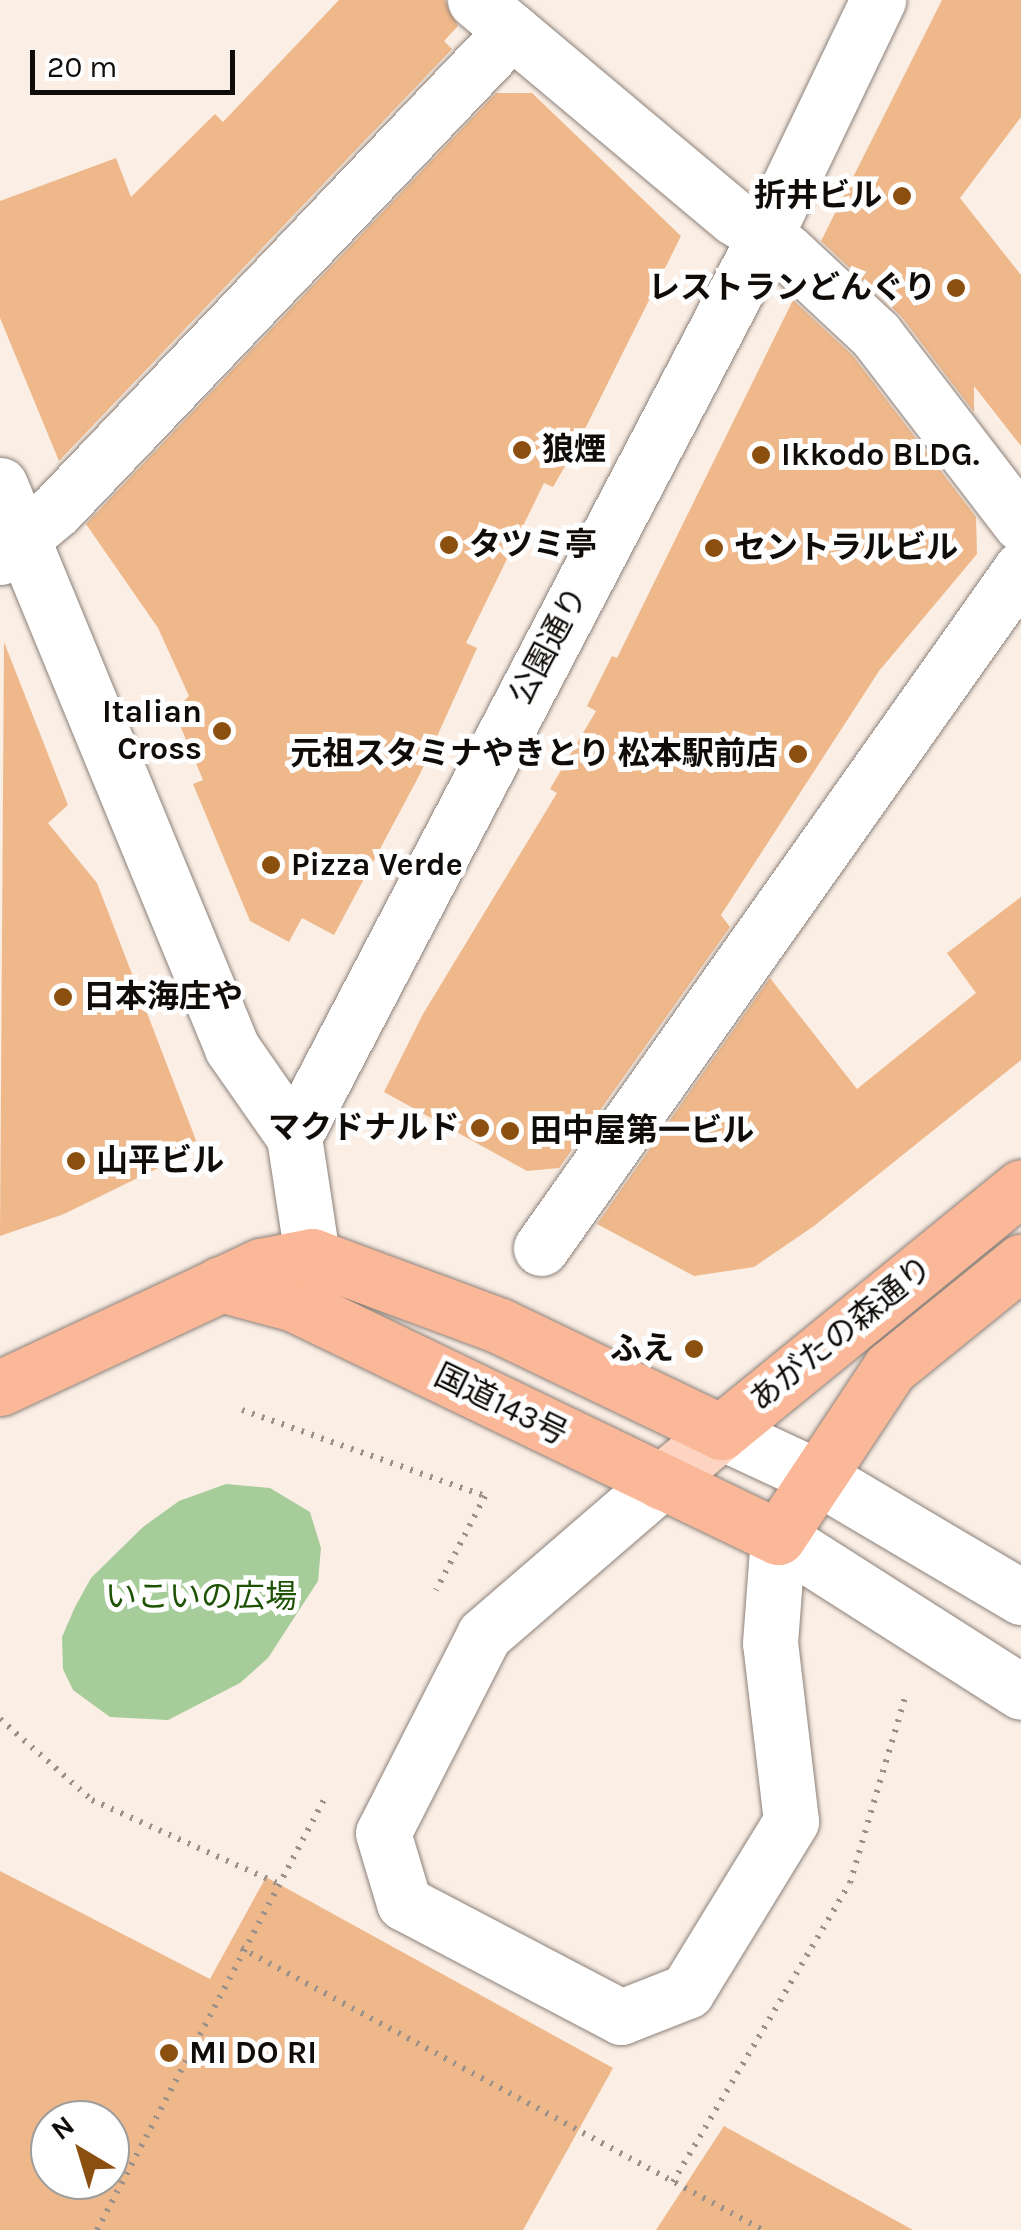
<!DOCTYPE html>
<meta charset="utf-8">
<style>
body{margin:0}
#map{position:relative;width:1021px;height:2230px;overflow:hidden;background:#faeee5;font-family:Karla,"Noto Sans JP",sans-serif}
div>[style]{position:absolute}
.green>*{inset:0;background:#a6cc9a}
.building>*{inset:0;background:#efb88b}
.path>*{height:6px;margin-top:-3px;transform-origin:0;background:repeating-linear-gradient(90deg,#99918a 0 2.5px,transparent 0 10.5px)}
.roads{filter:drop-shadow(0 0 2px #8c8179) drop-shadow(0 0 2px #8c8179)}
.street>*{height:55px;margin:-27.5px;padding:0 27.5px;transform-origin:27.5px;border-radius:27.5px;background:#fff}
.secondary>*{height:55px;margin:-27.5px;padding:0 27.5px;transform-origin:27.5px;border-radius:27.5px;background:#fff}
.primary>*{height:55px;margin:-27.5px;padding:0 27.5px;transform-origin:27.5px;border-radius:27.5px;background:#fdd4c1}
.highway>*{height:55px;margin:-27.5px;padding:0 27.5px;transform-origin:27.5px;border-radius:27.5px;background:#fbb898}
.dots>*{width:28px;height:28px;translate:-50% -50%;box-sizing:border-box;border:5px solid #fefefe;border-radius:50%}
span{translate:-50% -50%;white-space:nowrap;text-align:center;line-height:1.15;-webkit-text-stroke:10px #fefefe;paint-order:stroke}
.poi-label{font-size:32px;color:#0f0c09;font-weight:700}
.right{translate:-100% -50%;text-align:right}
.left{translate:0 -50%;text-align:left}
.street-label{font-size:32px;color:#0f0c09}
.park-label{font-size:32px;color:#1e5205}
.north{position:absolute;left:30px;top:2100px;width:100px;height:100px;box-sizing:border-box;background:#fefefe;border:2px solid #9e9d9c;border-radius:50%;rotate:322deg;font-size:28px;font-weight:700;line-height:40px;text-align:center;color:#0f0c09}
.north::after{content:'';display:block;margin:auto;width:35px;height:45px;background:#8b4f0f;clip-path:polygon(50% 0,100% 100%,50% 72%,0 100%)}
.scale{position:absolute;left:30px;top:50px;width:205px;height:45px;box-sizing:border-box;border:5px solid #0f0c09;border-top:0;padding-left:12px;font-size:30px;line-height:35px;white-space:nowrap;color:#0f0c09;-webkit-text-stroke:8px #fefefe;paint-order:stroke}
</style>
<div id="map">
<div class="green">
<div style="clip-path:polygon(226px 1484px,270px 1488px,310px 1512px,321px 1548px,318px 1581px,268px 1658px,240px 1683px,168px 1720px,110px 1717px,73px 1690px,63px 1669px,62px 1637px,75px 1607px,91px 1578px,143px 1527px,179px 1501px)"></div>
</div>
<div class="building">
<div style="clip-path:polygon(339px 0,445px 0,458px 26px,444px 41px,452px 49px,59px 461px,0 318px,0 201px,116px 158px,131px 197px,215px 114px,223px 122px)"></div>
<div style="clip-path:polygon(942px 0,1021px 0,1021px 117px,960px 198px,1021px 275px,1021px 446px,974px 386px,974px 412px,901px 316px,821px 241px)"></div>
<div style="clip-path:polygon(496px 93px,532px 93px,681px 236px,575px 449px,553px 487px,544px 483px,466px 643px,477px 648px,420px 774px,334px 935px,302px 918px,289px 942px,250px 921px,193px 784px,203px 780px,174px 711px,189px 696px,158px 628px,86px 524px)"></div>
<div style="clip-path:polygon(793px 300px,853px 356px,976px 517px,977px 554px,879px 671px,721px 915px,730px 927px,559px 1168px,527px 1171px,384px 1092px,423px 1014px,557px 793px,550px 789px,596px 711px,587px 706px,612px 656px,617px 658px)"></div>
<div style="clip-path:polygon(4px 642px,68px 805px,48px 823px,97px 883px,199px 1148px,64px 1214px,0 1236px)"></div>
<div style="clip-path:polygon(1021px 897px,1021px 1060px,814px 1226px,754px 1267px,694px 1276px,597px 1224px,770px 978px,857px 1089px,976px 993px,947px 953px)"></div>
<div style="clip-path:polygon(evenodd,0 1871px,210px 1979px,266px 1877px,613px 2068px,523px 2230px,0 2230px,0 1871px,50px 2120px,110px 2120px,110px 2180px,50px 2180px,50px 2120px)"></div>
<div style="clip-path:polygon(724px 2126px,913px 2230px,656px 2230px)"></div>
</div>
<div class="path">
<div style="left:242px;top:1410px;width:258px;rotate:19.5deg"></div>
<div style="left:485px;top:1496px;width:106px;rotate:117.5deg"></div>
<div style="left:0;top:1719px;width:123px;rotate:41.4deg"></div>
<div style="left:92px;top:1800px;width:203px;rotate:24.2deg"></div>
<div style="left:241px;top:1948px;width:593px;rotate:28.38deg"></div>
<div style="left:673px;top:2182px;width:347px;rotate:-59.4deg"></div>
<div style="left:850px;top:1883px;width:197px;rotate:-73.5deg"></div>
<div style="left:97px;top:2230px;width:492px;rotate:-62.2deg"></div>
</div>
<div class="roads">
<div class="street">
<div style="left:475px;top:0;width:338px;rotate:40deg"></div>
<div style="left:734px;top:217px;width:62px;rotate:33.2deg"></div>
<div style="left:786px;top:251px;width:123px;rotate:43deg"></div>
<div style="left:876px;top:335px;width:238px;rotate:52.5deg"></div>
<div style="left:0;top:485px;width:609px;rotate:67.6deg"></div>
<div style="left:232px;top:1048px;width:108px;rotate:55.1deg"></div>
<div style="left:0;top:557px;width:75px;rotate:-40.1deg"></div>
<div style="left:57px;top:509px;width:660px;rotate:-46.41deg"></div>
<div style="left:541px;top:1248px;width:832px;rotate:-54.74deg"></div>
<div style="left:295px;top:1301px;width:48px;rotate:-69.3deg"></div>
<div style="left:312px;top:1256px;width:120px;rotate:-98.6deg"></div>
<div style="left:294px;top:1137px;width:1017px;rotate:-62.4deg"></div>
<div style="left:765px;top:236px;width:262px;rotate:-64.4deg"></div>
<div style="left:661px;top:1482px;width:234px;rotate:139.2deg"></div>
<div style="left:484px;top:1635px;width:222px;rotate:117deg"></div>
<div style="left:383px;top:1833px;width:73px;rotate:73.3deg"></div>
<div style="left:404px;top:1903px;width:245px;rotate:27.7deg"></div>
<div style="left:621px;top:2017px;width:71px;rotate:-21.5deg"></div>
<div style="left:687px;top:1991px;width:199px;rotate:-58.5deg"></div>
<div style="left:791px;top:1821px;width:179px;rotate:-96.7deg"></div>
<div style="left:770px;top:1643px;width:106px;rotate:-85.7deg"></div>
</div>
<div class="secondary">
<div style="left:721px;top:1432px;width:107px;rotate:24.9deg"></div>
<div style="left:818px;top:1477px;width:236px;rotate:30.6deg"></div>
<div style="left:778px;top:1537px;width:288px;rotate:32.5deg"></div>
</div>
<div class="primary">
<div style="left:661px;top:1482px;width:78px;rotate:-39.8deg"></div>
</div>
<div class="highway">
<div style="left:220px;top:1284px;width:77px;rotate:15.1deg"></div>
<div style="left:294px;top:1304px;width:537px;rotate:25.71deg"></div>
<div style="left:778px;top:1537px;width:203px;rotate:-56.5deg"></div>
<div style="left:890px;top:1368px;width:169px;rotate:-39deg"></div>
<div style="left:0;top:1388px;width:288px;rotate:-25.1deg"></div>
<div style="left:261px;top:1266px;width:52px;rotate:-11.1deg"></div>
<div style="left:312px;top:1256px;width:201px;rotate:20.4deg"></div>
<div style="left:500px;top:1326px;width:245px;rotate:25.6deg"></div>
<div style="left:721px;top:1432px;width:387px;rotate:-39.2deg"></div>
</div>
</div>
<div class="dots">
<div style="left:902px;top:196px;background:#8b4f0f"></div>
<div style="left:956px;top:288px;background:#8b4f0f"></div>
<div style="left:522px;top:450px;background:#8b4f0f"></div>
<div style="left:761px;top:455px;background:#8b4f0f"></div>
<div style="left:449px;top:545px;background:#8b4f0f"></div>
<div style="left:714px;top:548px;background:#8b4f0f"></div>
<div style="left:222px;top:731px;background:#8b4f0f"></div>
<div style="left:798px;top:754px;background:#8b4f0f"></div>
<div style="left:271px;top:865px;background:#8b4f0f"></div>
<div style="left:63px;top:997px;background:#8b4f0f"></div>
<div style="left:480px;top:1128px;background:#8b4f0f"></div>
<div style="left:510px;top:1131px;background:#8b4f0f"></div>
<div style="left:76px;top:1161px;background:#8b4f0f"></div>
<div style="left:694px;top:1349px;background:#8b4f0f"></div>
<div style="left:169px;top:2053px;background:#8b4f0f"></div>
</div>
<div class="poi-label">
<span class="right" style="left:882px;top:196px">折井ビル</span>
<span class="right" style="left:936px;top:288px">レストランどんぐり</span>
<span class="left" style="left:542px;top:450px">狼煙</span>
<span class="left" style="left:781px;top:455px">Ikkodo BLDG.</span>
<span class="left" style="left:469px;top:545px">タツミ亭</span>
<span class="left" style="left:734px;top:548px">セントラルビル</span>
<span class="right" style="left:202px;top:731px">Italian<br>Cross</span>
<span class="right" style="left:778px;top:754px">元祖スタミナやきとり 松本駅前店</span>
<span class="left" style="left:291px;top:865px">Pizza Verde</span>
<span class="left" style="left:83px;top:997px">日本海庄や</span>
<span class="right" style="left:460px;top:1128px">マクドナルド</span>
<span class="left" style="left:530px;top:1131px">田中屋第一ビル</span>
<span class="left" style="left:96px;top:1161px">山平ビル</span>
<span class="right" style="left:674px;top:1349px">ふえ</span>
<span class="left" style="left:189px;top:2053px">MI DO RI</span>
</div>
<div class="street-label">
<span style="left:549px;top:646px;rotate:-62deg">公園通り</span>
<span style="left:841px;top:1334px;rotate:-39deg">あがたの森通り</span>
<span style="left:501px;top:1405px;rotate:26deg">国道143号</span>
</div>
<div class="park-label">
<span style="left:201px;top:1597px">いこいの広場</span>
</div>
<div class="north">N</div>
<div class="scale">20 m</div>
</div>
